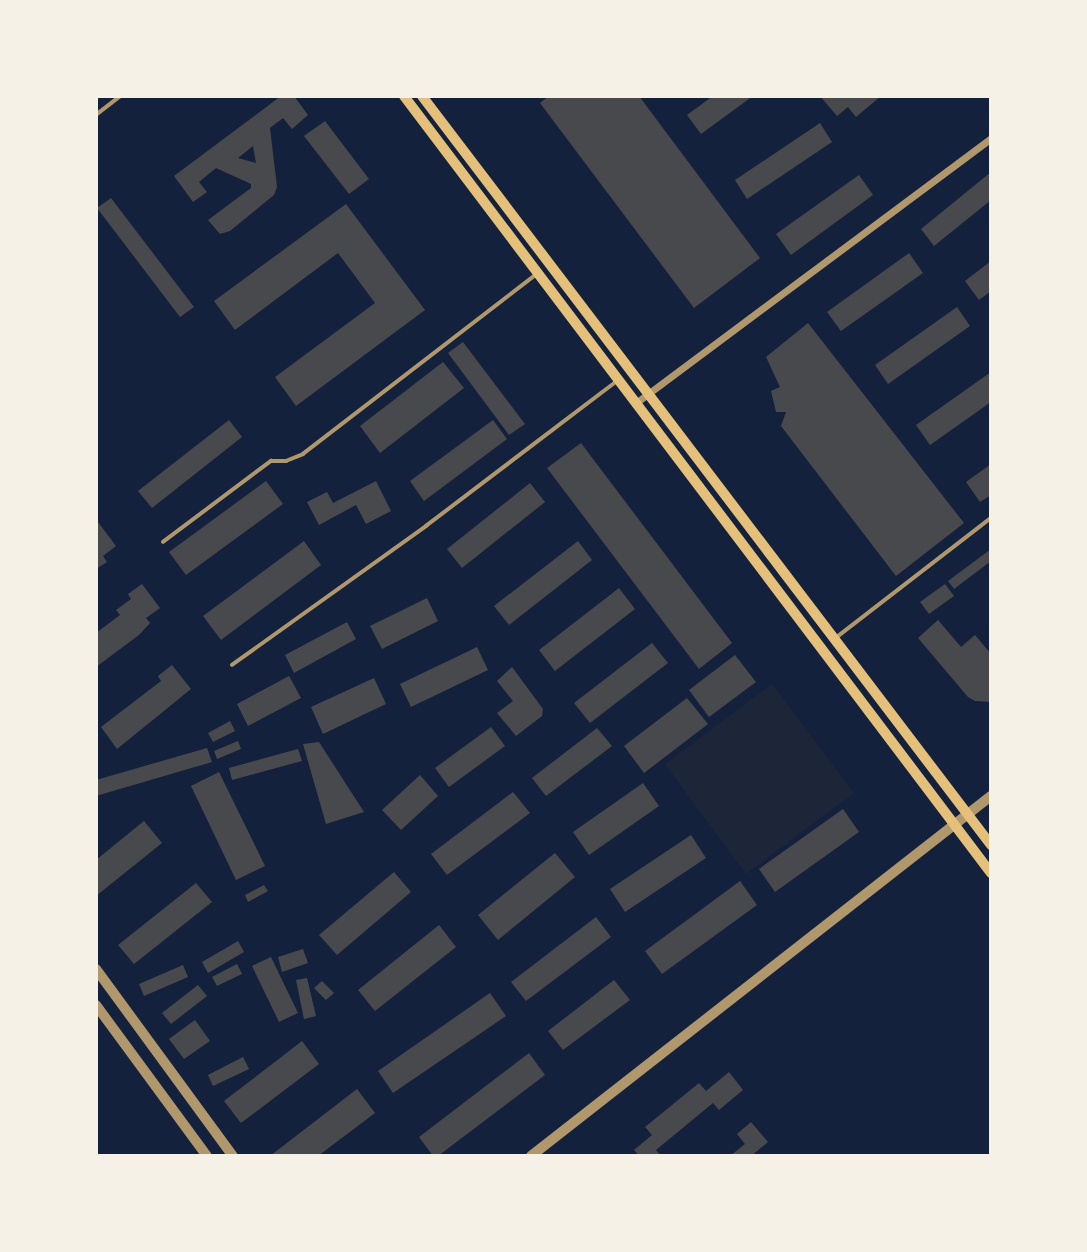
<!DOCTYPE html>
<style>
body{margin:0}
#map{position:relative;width:1087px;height:1252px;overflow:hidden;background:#14213d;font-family:Karla,sans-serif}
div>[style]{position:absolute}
.green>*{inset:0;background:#1d2539}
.building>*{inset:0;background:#48494c}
.service>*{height:3.5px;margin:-1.75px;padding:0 1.75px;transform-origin:1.75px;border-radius:1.75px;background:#b1986c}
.minor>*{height:7px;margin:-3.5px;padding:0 3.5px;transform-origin:3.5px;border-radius:3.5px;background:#b1986c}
.tertiary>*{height:10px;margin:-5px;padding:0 5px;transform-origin:5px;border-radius:5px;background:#b1986c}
.secondary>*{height:10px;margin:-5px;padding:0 5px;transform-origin:5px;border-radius:5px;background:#e5c07b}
span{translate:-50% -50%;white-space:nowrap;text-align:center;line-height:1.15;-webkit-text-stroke:5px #f6f1e7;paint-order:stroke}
.frame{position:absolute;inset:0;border:98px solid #f6f1e7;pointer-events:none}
</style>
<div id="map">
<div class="green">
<div style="clip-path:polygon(772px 684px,854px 793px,746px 874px,665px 764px)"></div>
</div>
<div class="building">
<div style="clip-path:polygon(evenodd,281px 96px,294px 96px,308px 115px,292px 129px,283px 118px,270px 128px,277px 187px,274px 195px,230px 231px,220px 234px,208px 220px,251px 188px,251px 184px,216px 168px,199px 182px,207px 192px,193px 202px,174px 176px,281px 96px,253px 146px,256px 163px,238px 158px,253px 146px)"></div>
<div style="clip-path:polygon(549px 96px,639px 96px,760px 258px,694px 308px,540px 103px)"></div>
<div style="clip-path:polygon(713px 96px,753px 96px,701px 134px,687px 115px)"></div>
<div style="clip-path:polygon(820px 96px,881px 96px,856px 117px,848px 107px,837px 116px)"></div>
<div style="clip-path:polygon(325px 121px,369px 179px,349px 194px,304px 136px)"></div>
<div style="clip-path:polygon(820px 123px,832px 142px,747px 199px,735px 180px)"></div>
<div style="clip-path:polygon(991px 172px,991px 200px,934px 246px,921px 229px)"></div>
<div style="clip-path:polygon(859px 175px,873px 195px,791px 255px,776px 234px)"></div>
<div style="clip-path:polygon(111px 198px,194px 307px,180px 317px,97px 208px)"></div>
<div style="clip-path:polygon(346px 204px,425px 310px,296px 406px,275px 377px,375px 303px,338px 253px,235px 330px,214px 301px)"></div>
<div style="clip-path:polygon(909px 253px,923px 273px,841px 331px,827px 312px)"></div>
<div style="clip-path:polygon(991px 261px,991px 291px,979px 300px,965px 281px)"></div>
<div style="clip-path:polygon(957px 307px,970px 326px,888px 384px,875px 365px)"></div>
<div style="clip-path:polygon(808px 323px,964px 523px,896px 576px,781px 426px,786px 412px,776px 412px,771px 391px,780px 387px,766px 357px)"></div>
<div style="clip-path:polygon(463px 342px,525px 424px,509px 435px,448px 353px)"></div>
<div style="clip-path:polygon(443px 362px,464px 388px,380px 453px,360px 426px)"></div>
<div style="clip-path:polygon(991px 372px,991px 402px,930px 445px,916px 425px)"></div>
<div style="clip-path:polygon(229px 420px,242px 437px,152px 508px,138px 491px)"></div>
<div style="clip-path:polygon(493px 420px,507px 439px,424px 501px,410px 481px)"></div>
<div style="clip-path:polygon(581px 443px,732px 643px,699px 669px,547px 468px)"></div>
<div style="clip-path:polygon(991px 464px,991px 495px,980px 502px,966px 482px)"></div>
<div style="clip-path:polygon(266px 481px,283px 504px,186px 575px,169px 552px)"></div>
<div style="clip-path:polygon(376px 481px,391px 511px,366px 524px,356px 505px,319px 525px,307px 502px,327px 492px,333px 503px)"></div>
<div style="clip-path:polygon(530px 483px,545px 502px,462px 568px,447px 549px)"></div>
<div style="clip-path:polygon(98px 522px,116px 546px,103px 556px,107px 562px,96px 569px)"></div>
<div style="clip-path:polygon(304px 541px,321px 565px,221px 640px,203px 616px)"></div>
<div style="clip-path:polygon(578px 541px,592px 560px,509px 625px,494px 606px)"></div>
<div style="clip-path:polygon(991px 549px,991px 561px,954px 589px,948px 581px)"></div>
<div style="clip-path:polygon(142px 584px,160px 608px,146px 618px,150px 623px,139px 635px,96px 667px,96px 633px,120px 615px,116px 610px,131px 599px,128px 594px)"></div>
<div style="clip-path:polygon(945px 584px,954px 596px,929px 614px,920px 602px)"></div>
<div style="clip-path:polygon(619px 588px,635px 609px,555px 671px,539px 650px)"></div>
<div style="clip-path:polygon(427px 598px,438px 621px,382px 649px,370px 626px)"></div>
<div style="clip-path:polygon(938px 620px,961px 647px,975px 635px,991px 654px,991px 702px,975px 701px,968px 697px,918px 638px)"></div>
<div style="clip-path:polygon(347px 622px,356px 639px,294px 673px,285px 655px)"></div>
<div style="clip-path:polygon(652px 643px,668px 663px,590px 723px,574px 703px)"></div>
<div style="clip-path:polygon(477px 647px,488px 670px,411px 707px,400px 684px)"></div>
<div style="clip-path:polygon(735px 655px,756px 682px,709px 717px,689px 690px)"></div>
<div style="clip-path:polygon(172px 665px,191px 689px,117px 749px,101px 727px,161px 681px,158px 676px)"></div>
<div style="clip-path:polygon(512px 667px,543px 709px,542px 716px,516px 736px,497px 713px,513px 701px,497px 681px)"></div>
<div style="clip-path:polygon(289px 676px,301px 698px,248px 726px,237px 704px)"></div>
<div style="clip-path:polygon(374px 678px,386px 704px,323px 734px,311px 707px)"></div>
<div style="clip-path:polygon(687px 698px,708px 724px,644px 773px,624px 746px)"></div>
<div style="clip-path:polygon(230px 721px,235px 731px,213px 742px,208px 733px)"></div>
<div style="clip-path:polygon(491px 727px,505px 746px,449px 787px,435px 768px)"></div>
<div style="clip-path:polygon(597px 728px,612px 746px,546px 796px,532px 778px)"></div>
<div style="clip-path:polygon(238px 741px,241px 749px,217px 759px,214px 751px)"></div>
<div style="clip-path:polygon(319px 742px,364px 812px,326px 824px,303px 744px)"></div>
<div style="clip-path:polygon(207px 748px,212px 762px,96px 796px,96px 780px)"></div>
<div style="clip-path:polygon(298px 749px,302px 761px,232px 780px,229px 768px)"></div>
<div style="clip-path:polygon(219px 772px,265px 866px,236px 880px,191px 786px)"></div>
<div style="clip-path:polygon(420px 775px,438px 796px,401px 830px,382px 810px)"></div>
<div style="clip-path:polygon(643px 783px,659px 806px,589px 855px,573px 832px)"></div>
<div style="clip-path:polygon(513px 792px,530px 813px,447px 875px,431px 854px)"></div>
<div style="clip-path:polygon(843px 809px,859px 832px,775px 892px,759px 869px)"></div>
<div style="clip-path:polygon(144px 821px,162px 843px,96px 896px,96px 860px)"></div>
<div style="clip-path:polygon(691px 835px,706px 858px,625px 912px,610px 889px)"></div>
<div style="clip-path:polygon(555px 853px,575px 877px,498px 940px,478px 915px)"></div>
<div style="clip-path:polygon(394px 872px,411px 892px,337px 955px,319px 935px)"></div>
<div style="clip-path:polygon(740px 881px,757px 905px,662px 974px,645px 951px)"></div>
<div style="clip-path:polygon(196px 883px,212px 902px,134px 964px,118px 945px)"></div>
<div style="clip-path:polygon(264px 885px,268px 891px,248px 902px,245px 895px)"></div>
<div style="clip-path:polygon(596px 917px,611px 937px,526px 1001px,511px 982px)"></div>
<div style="clip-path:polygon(439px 925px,456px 947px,375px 1011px,358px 990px)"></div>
<div style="clip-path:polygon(238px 941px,244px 952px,208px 973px,202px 962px)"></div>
<div style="clip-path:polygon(303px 949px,308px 963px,282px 972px,278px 957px)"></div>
<div style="clip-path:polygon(271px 957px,298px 1013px,279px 1022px,252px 966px)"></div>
<div style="clip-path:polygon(237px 964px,242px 974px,217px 986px,212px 977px)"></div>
<div style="clip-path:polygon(183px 965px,188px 977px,144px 996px,139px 984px)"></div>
<div style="clip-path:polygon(307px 978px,316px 1016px,304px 1019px,296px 980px)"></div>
<div style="clip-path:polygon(614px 980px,630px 1000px,563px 1050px,548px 1031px)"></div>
<div style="clip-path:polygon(322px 981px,334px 993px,326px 1000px,314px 988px)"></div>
<div style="clip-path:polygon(198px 985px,207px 996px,171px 1024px,162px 1013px)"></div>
<div style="clip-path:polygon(490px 993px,506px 1016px,393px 1093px,378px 1071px)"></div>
<div style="clip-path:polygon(195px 1020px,210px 1041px,184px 1059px,169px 1039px)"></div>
<div style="clip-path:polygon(302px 1041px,319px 1064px,241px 1123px,224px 1101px)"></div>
<div style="clip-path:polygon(529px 1053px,545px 1075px,438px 1156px,433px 1156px,419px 1137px)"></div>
<div style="clip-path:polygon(243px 1057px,249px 1069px,213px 1086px,208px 1075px)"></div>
<div style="clip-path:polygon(729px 1072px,743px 1090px,719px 1110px,713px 1103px,656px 1150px,661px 1156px,639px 1156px,634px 1150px,652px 1135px,645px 1127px,699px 1083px,706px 1091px)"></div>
<div style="clip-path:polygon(357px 1089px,375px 1113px,318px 1156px,270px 1156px)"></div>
<div style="clip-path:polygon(751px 1122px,768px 1142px,751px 1156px,730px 1156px,745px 1144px,737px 1134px)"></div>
</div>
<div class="service">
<div style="left:96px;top:115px;width:31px;rotate:-38deg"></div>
<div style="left:163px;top:542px;width:135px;rotate:-36.9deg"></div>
<div style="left:271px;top:461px;width:15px"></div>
<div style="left:286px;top:461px;width:18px;rotate:-22deg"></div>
<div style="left:303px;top:454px;width:295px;rotate:-37.6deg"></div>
<div style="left:837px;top:637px;width:195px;rotate:-37.7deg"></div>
<div style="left:232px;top:665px;width:239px;rotate:-35.6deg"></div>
<div style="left:426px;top:526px;width:238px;rotate:-37.2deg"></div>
</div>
<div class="minor">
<div style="left:637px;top:402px;width:442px;rotate:-36.7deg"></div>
</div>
<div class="tertiary">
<div style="left:96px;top:969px;width:232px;rotate:53.8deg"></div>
<div style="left:96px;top:1005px;width:187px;rotate:53.7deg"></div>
<div style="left:531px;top:1156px;width:584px;rotate:-38.05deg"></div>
</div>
<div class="secondary">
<div style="left:404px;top:96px;width:974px;rotate:52.93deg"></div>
<div style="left:422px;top:96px;width:941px;rotate:52.78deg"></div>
</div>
<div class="frame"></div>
</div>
